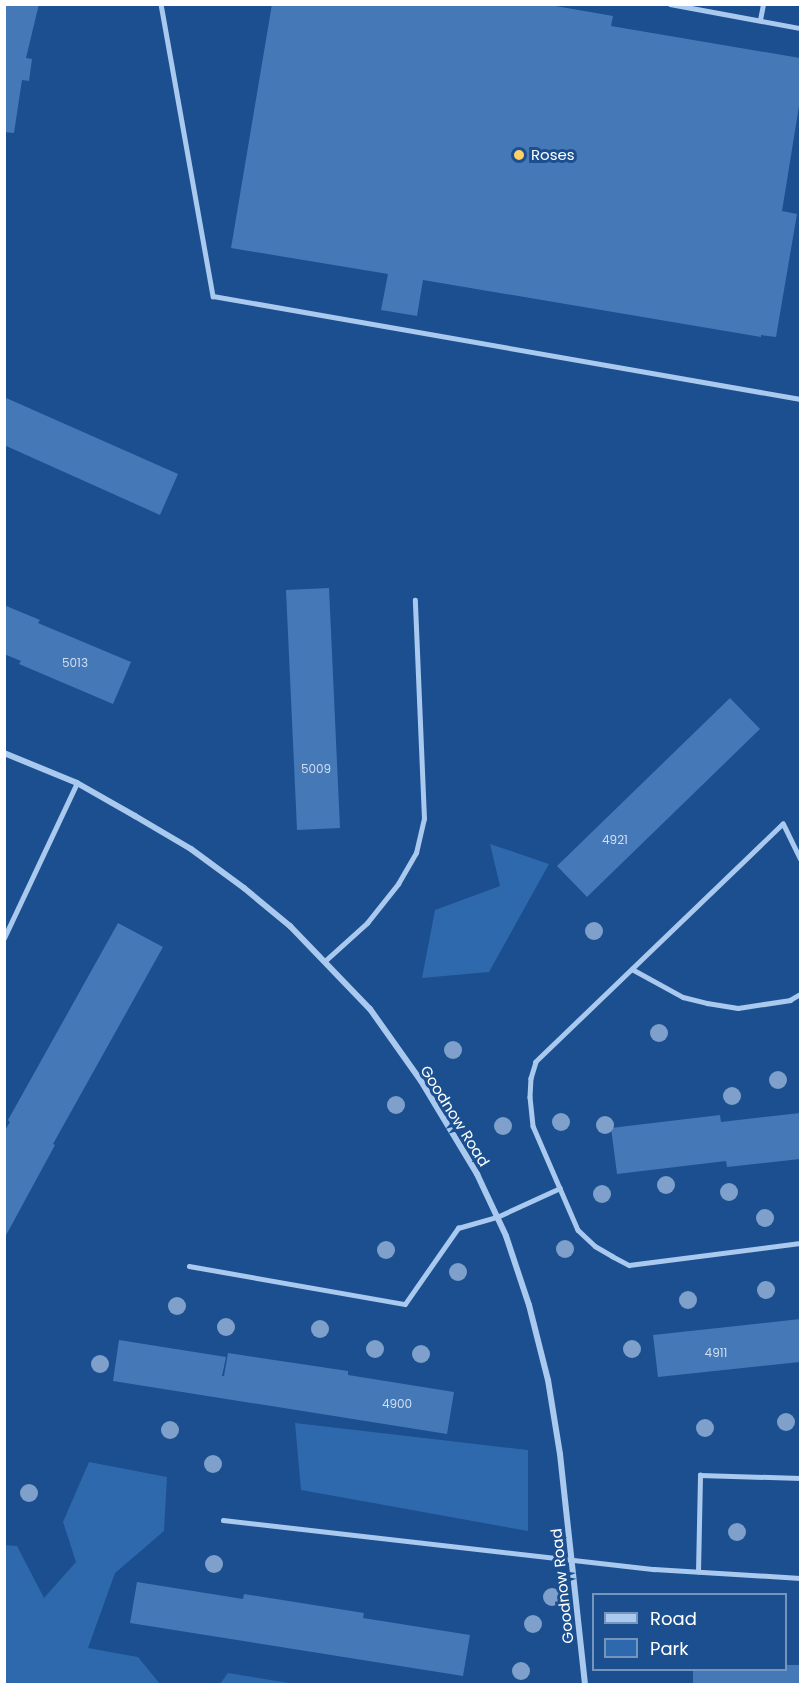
<!DOCTYPE html>
<style>
body{margin:0}
#map{position:relative;width:805px;height:1689px;overflow:hidden;background:#1b4f8f;font-family:Poppins,sans-serif}
div>[style]{position:absolute}
.green>*{inset:0;background:#2e69ad}
.building>*{inset:0;background:#4478b7}
.service>*{height:4.5px;margin:-2.25px;padding:0 2.25px;transform-origin:2.25px;border-radius:2.25px;background:#a9c9ee}
.minor>*{height:6px;margin:-3px;padding:0 3px;transform-origin:3px;border-radius:3px;background:#a9c9ee}
.trees>*{width:18px;height:18px;margin:-9px;border-radius:50%;background:#7ea0ca}
.dots>*{width:16px;height:16px;translate:-50% -50%;box-sizing:border-box;border:3px solid #1b4f8f;border-radius:50%}
span{translate:-50% -50%;white-space:nowrap;text-align:center;line-height:1.15;-webkit-text-stroke:6px #1b4f8f;paint-order:stroke}
.number-label{font-size:12px;color:#d0dded}
.number-label span{-webkit-text-stroke-width:0}
.poi-label{font-size:15px;color:#fff}
.left{translate:0 -50%;text-align:left}
.street-label{font-size:15px;color:#fff}
.frame{position:absolute;inset:0;border:6px solid #fff;pointer-events:none}
.legend{position:absolute;left:592px;top:1593px;width:195px;height:78px;box-sizing:border-box;background:#1b4f8f;border:2px solid #7695bc;margin:0;padding:8px 10px;list-style:none;font-size:18px;color:#fff}
.legend li{display:flex;align-items:center;gap:12px;height:30px}
.legend b{width:30px;border:2px solid #7695bc}
</style>
<div id="map">
<div class="green">
<div style="clip-path:polygon(490px 844px,549px 864px,489px 972px,422px 978px,435px 910px,500px 886px)"></div>
<div style="clip-path:polygon(295px 1423px,528px 1450px,528px 1531px,301px 1490px)"></div>
<div style="clip-path:polygon(89px 1462px,167px 1477px,164px 1531px,115px 1573px,88px 1648px,138px 1657px,160px 1684px,5px 1684px,5px 1545px,17px 1546px,44px 1598px,76px 1562px,63px 1522px)"></div>
<div style="clip-path:polygon(228px 1673px,295px 1684px,220px 1684px)"></div>
</div>
<div class="building">
<div style="clip-path:polygon(4px 4px,39px 4px,26px 58px,32px 59px,29px 81px,22px 80px,14px 133px,4px 132px)"></div>
<div style="clip-path:polygon(272px 4px,544px 4px,613px 16px,611px 26px,800px 58px,800px 100px,782px 211px,797px 214px,776px 337px,761px 335px,761px 337px,423px 280px,417px 316px,381px 310px,388px 274px,231px 248px)"></div>
<div style="clip-path:polygon(4px 397px,178px 474px,160px 515px,4px 445px)"></div>
<div style="clip-path:polygon(329px 588px,340px 828px,297px 830px,286px 590px)"></div>
<div style="clip-path:polygon(4px 605px,40px 620px,38px 623px,131px 662px,113px 704px,19px 664px,21px 661px,4px 654px)"></div>
<div style="clip-path:polygon(730px 698px,760px 729px,587px 897px,557px 866px)"></div>
<div style="clip-path:polygon(118px 923px,163px 947px,53px 1144px,55px 1145px,4px 1239px,4px 1132px,10px 1122px,8px 1120px)"></div>
<div style="clip-path:polygon(800px 1113px,800px 1159px,727px 1167px,726px 1161px,617px 1174px,611px 1128px,720px 1115px,721px 1122px)"></div>
<div style="clip-path:polygon(800px 1319px,800px 1362px,658px 1377px,653px 1335px)"></div>
<div style="clip-path:polygon(119px 1340px,226px 1357px,222px 1376px,224px 1376px,228px 1353px,348px 1371px,348px 1375px,454px 1392px,447px 1434px,113px 1381px)"></div>
<div style="clip-path:polygon(137px 1582px,243px 1599px,244px 1594px,364px 1613px,363px 1618px,470px 1635px,463px 1676px,130px 1623px)"></div>
<div style="clip-path:polygon(786px 1665px,800px 1665px,800px 1684px,693px 1684px,693px 1670px,786px 1670px)"></div>
</div>
<div class="service">
<div style="left:161px;top:4px;width:297px;rotate:79.9deg"></div>
<div style="left:213px;top:296px;width:596px;rotate:9.95deg"></div>
<div style="left:670px;top:4px;width:132px;rotate:10.5deg"></div>
<div style="left:760px;top:20px;width:16px;rotate:-79deg"></div>
<div style="left:800px;top:859px;width:39px;rotate:-116deg"></div>
<div style="left:783px;top:824px;width:343px;rotate:136.1deg"></div>
<div style="left:536px;top:1062px;width:17px;rotate:107deg"></div>
<div style="left:531px;top:1078px;width:19px;rotate:93deg"></div>
<div style="left:530px;top:1097px;width:29px;rotate:84deg"></div>
<div style="left:533px;top:1126px;width:113px;rotate:66.6deg"></div>
<div style="left:578px;top:1230px;width:23px;rotate:43deg"></div>
<div style="left:595px;top:1246px;width:20px;rotate:30deg"></div>
<div style="left:612px;top:1256px;width:19px;rotate:28deg"></div>
<div style="left:629px;top:1265px;width:172px;rotate:-7.3deg"></div>
<div style="left:4px;top:938px;width:171px;rotate:-64.8deg"></div>
<div style="left:325px;top:961px;width:57px;rotate:-42.1deg"></div>
<div style="left:367px;top:923px;width:50px;rotate:-51.5deg"></div>
<div style="left:398px;top:884px;width:36px;rotate:-60deg"></div>
<div style="left:416px;top:853px;width:35px;rotate:-77deg"></div>
<div style="left:424px;top:819px;width:219px;rotate:-92.4deg"></div>
<div style="left:632px;top:969px;width:58px;rotate:28.8deg"></div>
<div style="left:683px;top:997px;width:25px;rotate:14deg"></div>
<div style="left:707px;top:1003px;width:31px;rotate:9deg"></div>
<div style="left:738px;top:1008px;width:53px;rotate:-8.7deg"></div>
<div style="left:790px;top:1000px;width:12px;rotate:-31deg"></div>
<div style="left:189px;top:1266px;width:219px;rotate:10deg"></div>
<div style="left:405px;top:1304px;width:93px;rotate:-55.1deg"></div>
<div style="left:458px;top:1228px;width:41px;rotate:-15.8deg"></div>
<div style="left:497px;top:1217px;width:69px;rotate:-24.7deg"></div>
<div style="left:223px;top:1520px;width:434px;rotate:6.5deg"></div>
<div style="left:654px;top:1569px;width:146px;rotate:3.5deg"></div>
<div style="left:698px;top:1572px;width:97px;rotate:-88.8deg"></div>
<div style="left:700px;top:1475px;width:100px;rotate:1.7deg"></div>
</div>
<div class="minor">
<div style="left:4px;top:753px;width:79px;rotate:22.3deg"></div>
<div style="left:77px;top:783px;width:67px;rotate:29.6deg"></div>
<div style="left:135px;top:816px;width:65px;rotate:30.5deg"></div>
<div style="left:191px;top:849px;width:66px;rotate:36.3deg"></div>
<div style="left:244px;top:888px;width:60px;rotate:39.6deg"></div>
<div style="left:290px;top:926px;width:115px;rotate:46.1deg"></div>
<div style="left:370px;top:1009px;width:88px;rotate:54.7deg"></div>
<div style="left:421px;top:1081px;width:109px;rotate:58.9deg"></div>
<div style="left:477px;top:1174px;width:68px;rotate:64.9deg"></div>
<div style="left:506px;top:1236px;width:73px;rotate:71.6deg"></div>
<div style="left:529px;top:1305px;width:77px;rotate:75.8deg"></div>
<div style="left:548px;top:1380px;width:75px;rotate:80.8deg"></div>
<div style="left:560px;top:1454px;width:231px;rotate:83.8deg"></div>
</div>
<div class="trees">
<div style="left:594px;top:931px"></div>
<div style="left:659px;top:1033px"></div>
<div style="left:453px;top:1050px"></div>
<div style="left:778px;top:1080px"></div>
<div style="left:732px;top:1096px"></div>
<div style="left:396px;top:1105px"></div>
<div style="left:561px;top:1122px"></div>
<div style="left:605px;top:1125px"></div>
<div style="left:503px;top:1126px"></div>
<div style="left:666px;top:1185px"></div>
<div style="left:729px;top:1192px"></div>
<div style="left:602px;top:1194px"></div>
<div style="left:765px;top:1218px"></div>
<div style="left:565px;top:1249px"></div>
<div style="left:386px;top:1250px"></div>
<div style="left:458px;top:1272px"></div>
<div style="left:766px;top:1290px"></div>
<div style="left:688px;top:1300px"></div>
<div style="left:177px;top:1306px"></div>
<div style="left:226px;top:1327px"></div>
<div style="left:320px;top:1329px"></div>
<div style="left:375px;top:1349px"></div>
<div style="left:632px;top:1349px"></div>
<div style="left:421px;top:1354px"></div>
<div style="left:100px;top:1364px"></div>
<div style="left:786px;top:1422px"></div>
<div style="left:705px;top:1428px"></div>
<div style="left:170px;top:1430px"></div>
<div style="left:213px;top:1464px"></div>
<div style="left:29px;top:1493px"></div>
<div style="left:737px;top:1532px"></div>
<div style="left:214px;top:1564px"></div>
<div style="left:552px;top:1597px"></div>
<div style="left:533px;top:1624px"></div>
<div style="left:521px;top:1671px"></div>
</div>
<div class="dots">
<div style="left:519px;top:155px;background:#ffd166"></div>
</div>
<div class="number-label">
<span style="left:75px;top:663px">5013</span>
<span style="left:316px;top:769px">5009</span>
<span style="left:615px;top:840px">4921</span>
<span style="left:716px;top:1353px">4911</span>
<span style="left:397px;top:1404px">4900</span>
</div>
<div class="poi-label">
<span class="left" style="left:531px;top:155px">Roses</span>
</div>
<div class="street-label">
<span style="left:455px;top:1116px;rotate:58deg">Goodnow Road</span>
<span style="left:562px;top:1586px;rotate:-96deg">Goodnow Road</span>
</div>
<div class="frame"></div>
<ul class="legend">
<li><b style="height:8px;background:#a9c9ee"></b>Road</li>
<li><b style="height:16px;background:#2e69ad"></b>Park</li>
</ul>
</div>
